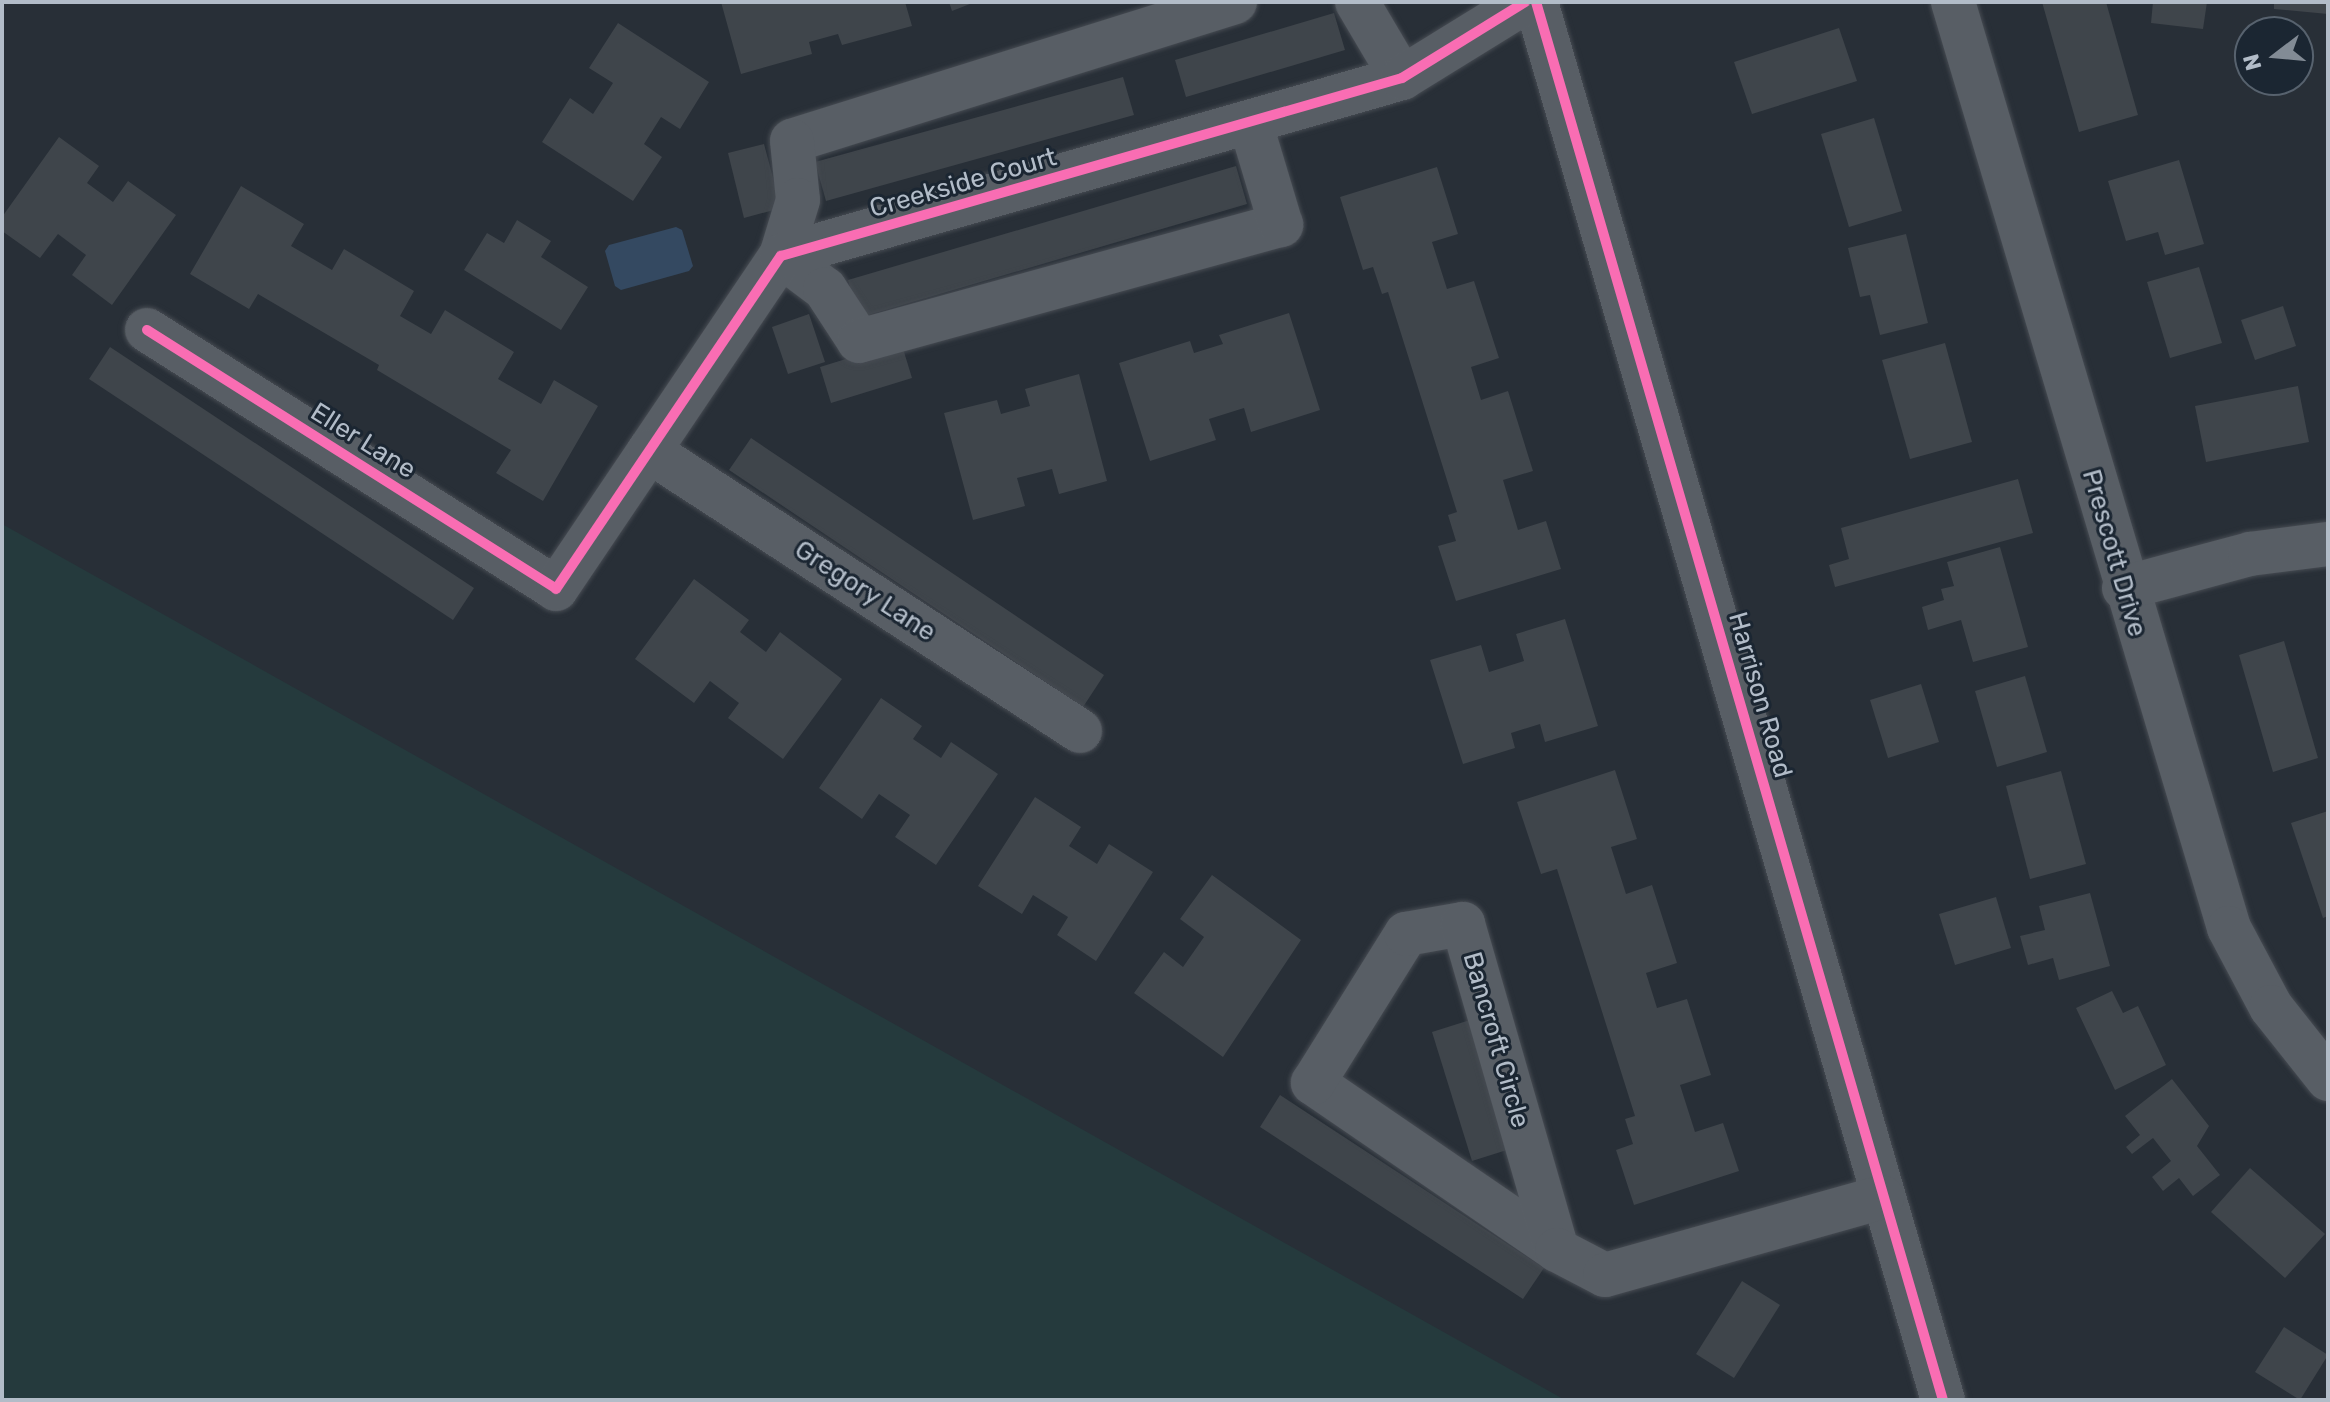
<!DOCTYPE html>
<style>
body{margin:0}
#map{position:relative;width:2330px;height:1402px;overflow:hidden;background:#282f37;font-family:Rubik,sans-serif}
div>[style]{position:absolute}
.green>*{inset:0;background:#253a3d}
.water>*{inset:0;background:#344961}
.building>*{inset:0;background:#3f454b}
.roads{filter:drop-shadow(0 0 2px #464b52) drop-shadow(0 0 2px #464b52)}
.minor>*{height:44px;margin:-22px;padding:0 22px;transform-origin:22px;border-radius:22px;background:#585e65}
.cycleway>*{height:10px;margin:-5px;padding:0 5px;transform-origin:5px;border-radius:5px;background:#f96db3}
span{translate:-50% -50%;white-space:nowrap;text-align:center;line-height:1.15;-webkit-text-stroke:6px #1b2632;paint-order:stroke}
.street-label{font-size:26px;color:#b2bcc8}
.frame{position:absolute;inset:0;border:4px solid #b2bcc8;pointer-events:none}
.north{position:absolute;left:2234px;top:16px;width:80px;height:80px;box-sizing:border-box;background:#1b2632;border:2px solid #57626e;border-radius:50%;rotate:254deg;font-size:22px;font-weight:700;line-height:32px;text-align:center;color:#b2bcc8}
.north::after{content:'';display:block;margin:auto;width:28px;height:36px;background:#828b95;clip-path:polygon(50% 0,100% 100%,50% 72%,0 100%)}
</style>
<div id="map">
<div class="green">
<div style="clip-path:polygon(2px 524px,1565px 1400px,2px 1400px)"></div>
</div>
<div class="water">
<div style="clip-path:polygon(676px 227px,682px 230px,693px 266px,689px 271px,621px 290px,615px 286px,605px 251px,609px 245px)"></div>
</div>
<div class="building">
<div style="clip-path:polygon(721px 2px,905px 2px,912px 26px,842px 45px,838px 34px,809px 42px,812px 54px,741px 74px)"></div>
<div style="clip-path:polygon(949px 2px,975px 2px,952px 11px)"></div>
<div style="clip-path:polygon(2042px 2px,2106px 2px,2138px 115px,2079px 132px)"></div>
<div style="clip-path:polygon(2153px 2px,2207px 2px,2203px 29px,2151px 23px)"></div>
<div style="clip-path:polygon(2274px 2px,2328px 2px,2328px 14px,2274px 9px)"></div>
<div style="clip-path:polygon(1334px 13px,1345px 50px,1186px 97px,1175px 60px)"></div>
<div style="clip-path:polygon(618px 23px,709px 82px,680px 129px,661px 117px,644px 144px,662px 157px,633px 201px,542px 142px,570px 98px,593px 114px,613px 83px,589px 68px)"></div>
<div style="clip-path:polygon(1839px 28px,1857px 81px,1752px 114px,1734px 62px)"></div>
<div style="clip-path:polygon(1123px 77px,1134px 115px,826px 201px,815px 162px)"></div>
<div style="clip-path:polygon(1874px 118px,1902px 211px,1849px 227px,1821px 134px)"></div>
<div style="clip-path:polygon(59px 137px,99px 166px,87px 183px,113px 202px,128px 181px,176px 215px,112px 305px,72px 275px,86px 255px,58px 234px,40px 258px,2px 231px,2px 217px)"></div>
<div style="clip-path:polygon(764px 144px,781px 208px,744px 218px,728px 153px)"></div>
<div style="clip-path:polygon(2179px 160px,2204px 244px,2165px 255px,2158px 232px,2126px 241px,2108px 181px)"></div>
<div style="clip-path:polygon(1236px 166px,1247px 204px,858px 318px,848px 280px)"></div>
<div style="clip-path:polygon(1437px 167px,1458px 234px,1432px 242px,1447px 289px,1474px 281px,1499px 358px,1471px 367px,1481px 400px,1508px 391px,1533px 471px,1503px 480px,1518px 530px,1546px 521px,1561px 569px,1456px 601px,1438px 546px,1456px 541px,1448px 515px,1457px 512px,1388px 292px,1382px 294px,1373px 267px,1363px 270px,1340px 197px)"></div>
<div style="clip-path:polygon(241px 186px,304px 224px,291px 246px,332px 270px,344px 249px,414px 291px,400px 316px,431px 334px,445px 310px,514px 352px,498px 379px,541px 404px,554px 380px,598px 406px,543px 501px,496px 473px,511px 450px,377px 370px,379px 365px,258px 294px,249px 309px,190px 274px)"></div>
<div style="clip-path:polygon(517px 220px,551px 241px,541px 257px,588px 287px,561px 330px,464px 270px,487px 233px,504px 243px)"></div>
<div style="clip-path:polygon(1906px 234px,1928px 323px,1880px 335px,1870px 295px,1860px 297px,1848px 248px)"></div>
<div style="clip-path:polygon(2199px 267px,2222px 343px,2170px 358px,2147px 282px)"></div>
<div style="clip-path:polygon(2283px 306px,2296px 346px,2255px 360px,2241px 320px)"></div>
<div style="clip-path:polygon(1289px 313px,1320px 410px,1251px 432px,1244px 408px,1209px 419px,1216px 440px,1150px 461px,1119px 363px,1190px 341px,1194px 353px,1223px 344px,1219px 335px)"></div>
<div style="clip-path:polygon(809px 314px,825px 362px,788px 374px,772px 327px)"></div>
<div style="clip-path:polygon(901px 342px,912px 378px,831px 403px,820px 367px)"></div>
<div style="clip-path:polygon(1945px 343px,1972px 442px,1910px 459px,1882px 360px)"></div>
<div style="clip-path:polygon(110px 347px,474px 588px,453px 620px,89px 379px)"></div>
<div style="clip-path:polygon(1079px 374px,1107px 481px,1059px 494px,1052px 469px,1017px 478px,1025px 506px,973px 520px,944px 413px,997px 400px,1001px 414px,1030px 406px,1025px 389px)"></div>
<div style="clip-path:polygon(2298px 386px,2309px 442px,2206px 462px,2195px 406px)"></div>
<div style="clip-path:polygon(751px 438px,1104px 675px,1083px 707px,729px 470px)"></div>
<div style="clip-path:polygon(2018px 479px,2033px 533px,1835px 587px,1829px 565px,1849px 559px,1841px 528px)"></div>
<div style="clip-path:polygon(2000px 547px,2028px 647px,1973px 662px,1961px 620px,1928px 630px,1922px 607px,1944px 600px,1941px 589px,1954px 586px,1947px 562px)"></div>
<div style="clip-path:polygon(694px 579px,749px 620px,740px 632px,766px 652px,780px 632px,842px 679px,783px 759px,728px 718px,739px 703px,710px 681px,694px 703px,635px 659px)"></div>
<div style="clip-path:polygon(1565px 619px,1598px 726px,1545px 742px,1540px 724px,1511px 733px,1515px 748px,1463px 764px,1430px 660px,1481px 645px,1489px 672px,1524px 661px,1516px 634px)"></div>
<div style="clip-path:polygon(2284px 641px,2318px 758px,2273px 772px,2239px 655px)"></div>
<div style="clip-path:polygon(2025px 676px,2047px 752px,1997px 767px,1975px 691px)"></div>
<div style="clip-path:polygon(1921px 684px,1939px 742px,1888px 758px,1870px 700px)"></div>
<div style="clip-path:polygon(881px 698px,922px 726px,913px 739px,941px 758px,951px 742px,998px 774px,936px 865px,895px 837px,910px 815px,879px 794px,862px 819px,819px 788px)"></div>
<div style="clip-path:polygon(1615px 770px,1637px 839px,1611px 847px,1626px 894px,1652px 885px,1677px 963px,1646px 973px,1657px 1008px,1687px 999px,1711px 1075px,1680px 1085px,1695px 1132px,1723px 1123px,1739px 1171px,1634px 1205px,1616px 1150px,1633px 1144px,1625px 1119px,1635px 1116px,1557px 869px,1541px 874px,1517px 802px)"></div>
<div style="clip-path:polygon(2061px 771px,2086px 864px,2030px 879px,2006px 786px)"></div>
<div style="clip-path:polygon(1035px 797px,1081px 827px,1069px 846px,1097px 864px,1109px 844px,1153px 872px,1096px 961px,1057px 935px,1068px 917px,1033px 895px,1022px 914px,978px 886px)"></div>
<div style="clip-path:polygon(2328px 811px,2328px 916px,2323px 918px,2291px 823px)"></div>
<div style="clip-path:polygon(1212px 875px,1301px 940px,1223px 1057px,1134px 993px,1164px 952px,1183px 967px,1204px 937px,1180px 919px)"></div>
<div style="clip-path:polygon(2090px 893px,2110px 966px,2059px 980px,2053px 958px,2028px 965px,2020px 936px,2045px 930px,2039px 906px)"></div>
<div style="clip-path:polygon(1996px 897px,2011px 948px,1955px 965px,1939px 914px)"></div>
<div style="clip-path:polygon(2112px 991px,2123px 1013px,2138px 1006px,2166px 1065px,2115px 1090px,2076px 1008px)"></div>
<div style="clip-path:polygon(1470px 1020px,1510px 1149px,1472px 1161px,1432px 1032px)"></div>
<div style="clip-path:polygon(2172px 1079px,2209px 1126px,2197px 1146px,2220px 1175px,2193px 1196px,2179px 1178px,2163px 1191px,2152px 1177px,2171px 1161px,2153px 1138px,2132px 1154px,2126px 1147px,2140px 1135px,2125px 1116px)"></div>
<div style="clip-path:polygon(1280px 1095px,1544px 1268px,1523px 1299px,1260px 1127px)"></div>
<div style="clip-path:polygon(2250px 1168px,2325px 1234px,2285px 1278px,2211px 1212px)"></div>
<div style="clip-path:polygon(1742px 1281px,1780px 1305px,1734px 1378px,1696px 1354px)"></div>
<div style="clip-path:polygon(2284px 1327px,2328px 1355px,2300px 1400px,2255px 1372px)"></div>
</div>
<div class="roads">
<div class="minor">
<div style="left:1235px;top:2px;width:464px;rotate:162.6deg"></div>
<div style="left:792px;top:141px;width:59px;rotate:84.2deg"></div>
<div style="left:798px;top:200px;width:59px;rotate:106.9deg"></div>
<div style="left:781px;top:256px;width:55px;rotate:36.9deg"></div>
<div style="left:825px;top:289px;width:62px;rotate:56.8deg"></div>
<div style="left:859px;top:341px;width:438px;rotate:-15.4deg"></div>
<div style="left:1281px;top:225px;width:104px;rotate:-106.7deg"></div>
<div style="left:1357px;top:2px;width:88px;rotate:59.4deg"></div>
<div style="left:1536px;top:2px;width:1456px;rotate:73.77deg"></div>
<div style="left:1953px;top:2px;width:966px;rotate:73.4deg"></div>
<div style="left:2229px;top:928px;width:89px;rotate:62deg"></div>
<div style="left:2271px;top:1007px;width:92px;rotate:51.6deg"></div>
<div style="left:147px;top:330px;width:484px;rotate:32.3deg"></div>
<div style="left:556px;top:589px;width:402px;rotate:-56deg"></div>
<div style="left:781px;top:256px;width:646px;rotate:-15.99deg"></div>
<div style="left:1402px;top:78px;width:145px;rotate:-31.7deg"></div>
<div style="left:649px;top:451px;width:514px;rotate:33.01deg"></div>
<div style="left:2124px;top:588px;width:131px;rotate:-15.1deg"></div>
<div style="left:2250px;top:554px;width:79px;rotate:-7.3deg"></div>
<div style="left:1557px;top:1250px;width:296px;rotate:-145.6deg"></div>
<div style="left:1313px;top:1083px;width:176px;rotate:-58deg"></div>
<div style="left:1406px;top:934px;width:58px;rotate:-10deg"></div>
<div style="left:1463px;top:924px;width:339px;rotate:73.9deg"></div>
<div style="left:1557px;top:1250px;width:54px;rotate:27.5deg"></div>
<div style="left:1605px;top:1275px;width:288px;rotate:-15.7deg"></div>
</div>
</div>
<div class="cycleway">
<div style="left:1536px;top:2px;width:1456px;rotate:73.77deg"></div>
<div style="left:147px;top:330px;width:484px;rotate:32.3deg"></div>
<div style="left:556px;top:589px;width:402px;rotate:-56deg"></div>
<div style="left:781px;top:256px;width:646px;rotate:-15.99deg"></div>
<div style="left:1402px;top:78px;width:145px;rotate:-31.7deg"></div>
</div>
<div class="street-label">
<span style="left:963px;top:183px;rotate:-16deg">Creekside Court</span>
<span style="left:363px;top:441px;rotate:32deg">Eller Lane</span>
<span style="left:2114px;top:553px;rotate:74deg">Prescott Drive</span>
<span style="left:865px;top:591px;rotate:33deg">Gregory Lane</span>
<span style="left:1760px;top:695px;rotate:74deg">Harrison Road</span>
<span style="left:1496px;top:1040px;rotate:74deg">Bancroft Circle</span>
</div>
<div class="frame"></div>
<div class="north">N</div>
</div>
